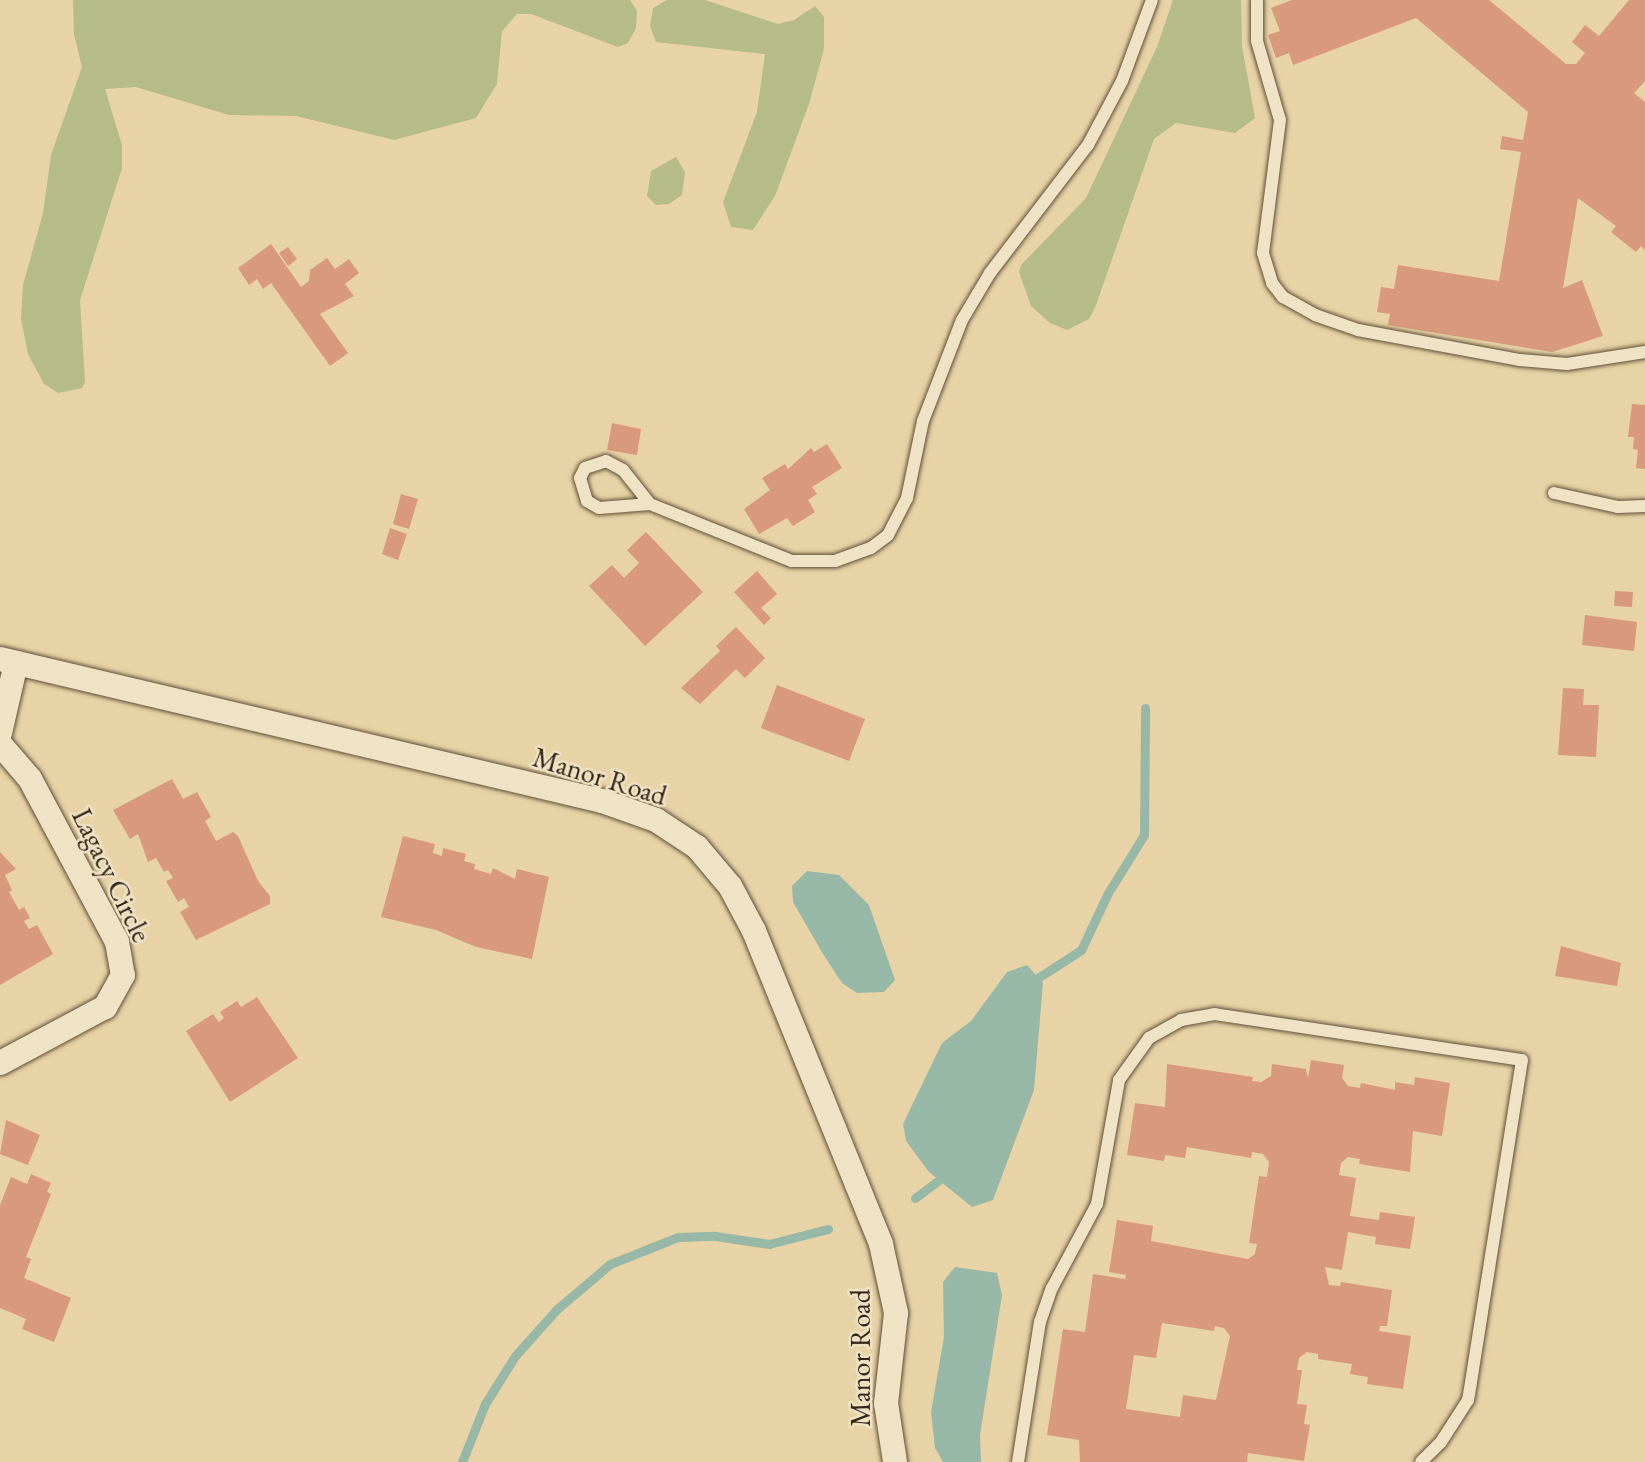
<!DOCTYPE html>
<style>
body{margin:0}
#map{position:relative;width:1645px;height:1462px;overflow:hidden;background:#e8d3a6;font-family:"EB Garamond",serif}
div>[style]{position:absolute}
.green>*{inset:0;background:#b5bc87}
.water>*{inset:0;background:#97b8a6}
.stream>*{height:9px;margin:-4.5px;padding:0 4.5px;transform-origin:4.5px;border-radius:4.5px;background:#97b8a6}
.building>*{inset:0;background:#d8997d}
.roads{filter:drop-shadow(0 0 2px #604f39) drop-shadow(0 0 2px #604f39)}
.lane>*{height:12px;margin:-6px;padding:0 6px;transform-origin:6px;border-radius:6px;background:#f0e2c5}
.street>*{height:24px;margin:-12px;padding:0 12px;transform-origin:12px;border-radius:12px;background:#f0e2c5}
span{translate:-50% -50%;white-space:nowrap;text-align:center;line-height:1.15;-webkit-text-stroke:5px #f0e2c5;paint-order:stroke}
.street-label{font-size:28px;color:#332315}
</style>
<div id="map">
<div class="green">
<div style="clip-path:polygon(73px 0,630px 0,637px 11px,636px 28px,628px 43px,618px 47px,531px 14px,517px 14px,502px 31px,497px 84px,476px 118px,394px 140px,296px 116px,229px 115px,136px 87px,105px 89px,122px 145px,122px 168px,80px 300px,85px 382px,82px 388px,58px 393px,44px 384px,28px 354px,21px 319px,23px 285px,43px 213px,51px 155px,82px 67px,74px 34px)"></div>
<div style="clip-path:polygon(667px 0,705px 0,778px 24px,794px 20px,815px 6px,824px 17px,824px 49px,809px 104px,775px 196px,753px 230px,731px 227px,723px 202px,757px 112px,765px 54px,656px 42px,650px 26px,653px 8px)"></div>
<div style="clip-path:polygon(1173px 0,1241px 0,1242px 46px,1255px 118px,1235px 133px,1176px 123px,1154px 139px,1095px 308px,1089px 319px,1067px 330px,1050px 323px,1031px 306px,1019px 272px,1021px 265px,1086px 198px,1157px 47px)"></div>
<div style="clip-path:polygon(676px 157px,685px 172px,682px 195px,669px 204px,656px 205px,647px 196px,651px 171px)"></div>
</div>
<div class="water">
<div style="clip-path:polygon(807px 871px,839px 875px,869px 905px,895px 980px,884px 992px,857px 993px,842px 983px,823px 954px,793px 902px,792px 886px)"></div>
<div style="clip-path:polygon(1027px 965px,1043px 983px,1034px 1090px,993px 1200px,972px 1207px,929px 1172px,906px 1141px,903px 1124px,942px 1043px,971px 1021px,1007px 972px)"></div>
<div style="clip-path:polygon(955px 1267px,997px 1273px,1002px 1295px,980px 1435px,981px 1462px,943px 1462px,935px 1448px,931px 1412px,944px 1337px,943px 1282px)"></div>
</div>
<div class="stream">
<div style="left:1030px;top:983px;width:61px;rotate:-32.9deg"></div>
<div style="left:1081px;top:950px;width:63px;rotate:-64.7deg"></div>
<div style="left:1108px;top:893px;width:68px;rotate:-58.2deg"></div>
<div style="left:1144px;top:835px;width:127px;rotate:-89.5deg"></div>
<div style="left:915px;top:1198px;width:41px;rotate:-37.1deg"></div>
<div style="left:462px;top:1462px;width:62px;rotate:-68.4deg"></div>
<div style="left:485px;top:1404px;width:57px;rotate:-58deg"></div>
<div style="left:515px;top:1356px;width:63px;rotate:-48.2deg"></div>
<div style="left:557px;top:1309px;width:70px;rotate:-40.3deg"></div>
<div style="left:610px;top:1264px;width:73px;rotate:-21.7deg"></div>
<div style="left:678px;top:1237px;width:37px;rotate:-2deg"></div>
<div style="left:715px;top:1236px;width:55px;rotate:8.4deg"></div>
<div style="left:769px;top:1244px;width:61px;rotate:-14.3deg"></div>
</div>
<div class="building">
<div style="clip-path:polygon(1292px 0,1489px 0,1566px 64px,1576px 64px,1585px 53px,1572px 42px,1585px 25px,1599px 36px,1629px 0,1645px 0,1645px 81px,1634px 93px,1645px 102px,1645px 250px,1641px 246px,1636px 252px,1611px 232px,1616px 226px,1578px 198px,1563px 288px,1582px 280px,1603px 336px,1552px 352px,1388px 325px,1390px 314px,1377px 312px,1381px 287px,1394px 289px,1398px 265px,1499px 281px,1521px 152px,1500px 149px,1502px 136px,1523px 140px,1528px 112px,1416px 18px,1293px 65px,1289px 53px,1276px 58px,1268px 35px,1280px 31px,1271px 8px)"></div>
<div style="clip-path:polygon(271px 244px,301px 287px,309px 281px,310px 270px,327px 258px,335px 269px,349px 259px,359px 273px,345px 284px,354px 296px,320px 314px,348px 353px,330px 366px,271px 283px,263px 289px,257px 279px,249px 285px,238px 268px)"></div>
<div style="clip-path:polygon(288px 247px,297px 259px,288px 266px,279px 253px)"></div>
<div style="clip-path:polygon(1632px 404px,1645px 405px,1645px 469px,1636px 468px,1638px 450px,1633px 449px,1634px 437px,1628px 437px)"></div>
<div style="clip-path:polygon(612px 423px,641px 429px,637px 455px,607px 450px)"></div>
<div style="clip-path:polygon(827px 444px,842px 468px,812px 487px,817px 494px,808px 500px,815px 512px,793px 526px,787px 518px,759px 534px,744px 509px,770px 490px,762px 478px,785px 464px,788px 469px,811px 448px,814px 452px)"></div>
<div style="clip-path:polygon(401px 494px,418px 499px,409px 529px,393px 524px)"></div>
<div style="clip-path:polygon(390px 528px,407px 534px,398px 560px,382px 554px)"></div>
<div style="clip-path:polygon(646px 532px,703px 592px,645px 646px,589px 586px,612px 565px,624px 578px,639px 563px,627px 550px)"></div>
<div style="clip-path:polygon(757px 571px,777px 594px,761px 608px,771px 618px,764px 625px,734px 592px)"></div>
<div style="clip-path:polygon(1615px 591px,1633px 592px,1632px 607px,1614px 606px)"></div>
<div style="clip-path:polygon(1585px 615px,1637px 622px,1634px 651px,1582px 645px)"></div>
<div style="clip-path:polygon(736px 627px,765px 658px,745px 678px,736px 669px,700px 704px,681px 688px,720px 651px,716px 646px)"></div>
<div style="clip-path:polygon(777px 685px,865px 719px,849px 761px,761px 728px)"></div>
<div style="clip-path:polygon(1563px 688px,1584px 689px,1583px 705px,1599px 705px,1596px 757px,1558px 755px)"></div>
<div style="clip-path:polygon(172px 779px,183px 799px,197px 792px,211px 817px,205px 821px,216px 841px,233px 832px,238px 836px,258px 881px,270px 896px,270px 904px,196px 940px,180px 912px,189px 907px,184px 898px,178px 902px,166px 881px,173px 878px,168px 870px,164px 872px,156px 858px,148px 862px,138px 834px,130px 839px,113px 810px)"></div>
<div style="clip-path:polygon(403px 836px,435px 844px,433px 853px,442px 856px,443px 848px,466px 854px,464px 861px,475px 864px,474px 869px,491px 874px,493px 868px,515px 879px,517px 869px,549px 877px,532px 959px,476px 947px,436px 930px,381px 917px)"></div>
<div style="clip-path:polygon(0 852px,16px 869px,5px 875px,12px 890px,9px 892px,19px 910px,24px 907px,30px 918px,24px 921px,29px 929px,37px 925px,53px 954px,0 985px)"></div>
<div style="clip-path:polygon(1561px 946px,1621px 963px,1617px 986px,1555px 976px)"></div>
<div style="clip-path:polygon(257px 997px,298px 1058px,230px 1102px,186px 1031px,213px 1014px,219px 1022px,224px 1018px,220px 1012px,237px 1001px,241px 1007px)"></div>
<div style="clip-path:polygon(evenodd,1311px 1060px,1344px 1065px,1342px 1078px,1348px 1086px,1360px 1088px,1361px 1083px,1395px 1090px,1395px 1082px,1414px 1085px,1415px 1077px,1450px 1083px,1442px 1136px,1413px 1131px,1410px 1172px,1359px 1164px,1360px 1159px,1348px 1157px,1341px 1163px,1339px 1175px,1356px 1178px,1350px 1216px,1379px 1220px,1380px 1212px,1415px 1217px,1410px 1249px,1375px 1244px,1376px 1237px,1348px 1232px,1342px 1270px,1325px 1267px,1329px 1285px,1340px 1286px,1341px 1282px,1392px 1290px,1387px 1326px,1380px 1326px,1379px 1331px,1411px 1336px,1403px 1389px,1367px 1384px,1368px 1377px,1350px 1374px,1352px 1364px,1318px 1359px,1318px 1354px,1307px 1352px,1299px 1358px,1297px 1370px,1302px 1370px,1297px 1404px,1307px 1405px,1304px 1424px,1310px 1425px,1304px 1461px,1248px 1453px,1247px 1462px,1080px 1462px,1079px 1440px,1047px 1435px,1063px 1329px,1085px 1332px,1093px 1274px,1125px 1279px,1126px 1275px,1109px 1272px,1117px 1220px,1153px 1226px,1151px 1241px,1248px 1259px,1255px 1254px,1257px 1244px,1249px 1243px,1259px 1176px,1267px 1177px,1269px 1162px,1263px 1154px,1252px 1152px,1251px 1158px,1187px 1147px,1185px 1158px,1165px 1155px,1164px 1161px,1127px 1155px,1135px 1103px,1165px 1107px,1167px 1064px,1253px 1077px,1252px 1081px,1261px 1082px,1271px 1076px,1272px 1064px,1306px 1069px,1308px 1078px,1311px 1060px,1162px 1323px,1214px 1331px,1215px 1326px,1224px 1328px,1230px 1336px,1216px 1400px,1183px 1395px,1180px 1417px,1126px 1409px,1134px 1355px,1156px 1358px,1162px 1323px)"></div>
<div style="clip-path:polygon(6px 1120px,40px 1135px,28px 1165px,0 1154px)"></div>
<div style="clip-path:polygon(31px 1174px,51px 1183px,47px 1192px,51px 1194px,26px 1257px,31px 1259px,24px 1278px,71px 1298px,54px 1342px,22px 1329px,26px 1319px,0 1308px,0 1205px,11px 1177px,27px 1184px)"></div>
</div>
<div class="roads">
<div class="lane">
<div style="left:1257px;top:0;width:41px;rotate:90deg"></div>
<div style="left:1257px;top:41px;width:82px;rotate:73.8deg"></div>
<div style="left:1280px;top:120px;width:134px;rotate:97.3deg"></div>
<div style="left:1263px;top:253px;width:31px;rotate:73deg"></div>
<div style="left:1272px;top:283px;width:18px;rotate:52deg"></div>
<div style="left:1283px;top:297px;width:37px;rotate:29deg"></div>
<div style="left:1315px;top:315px;width:46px;rotate:19.2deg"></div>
<div style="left:1358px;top:330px;width:165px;rotate:10.5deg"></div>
<div style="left:1520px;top:360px;width:47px;rotate:4.9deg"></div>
<div style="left:1567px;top:364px;width:79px;rotate:-8.7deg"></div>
<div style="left:1554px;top:493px;width:66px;rotate:12.3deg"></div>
<div style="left:1618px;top:507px;width:27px;rotate:-2deg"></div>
<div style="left:650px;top:504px;width:51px;rotate:175.5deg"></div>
<div style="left:599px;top:508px;width:14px;rotate:-150deg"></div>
<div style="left:587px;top:501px;width:24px;rotate:-107deg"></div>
<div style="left:580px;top:478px;width:11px;rotate:-63deg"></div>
<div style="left:585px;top:468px;width:22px;rotate:-18deg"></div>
<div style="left:606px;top:461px;width:19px;rotate:28deg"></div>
<div style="left:623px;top:470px;width:43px;rotate:51.5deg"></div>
<div style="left:650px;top:504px;width:153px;rotate:21.9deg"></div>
<div style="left:792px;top:561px;width:43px"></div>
<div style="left:835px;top:561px;width:38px;rotate:-20deg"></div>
<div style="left:871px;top:548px;width:21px;rotate:-37deg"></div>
<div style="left:888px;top:535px;width:42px;rotate:-62.8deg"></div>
<div style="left:907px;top:498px;width:79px;rotate:-78.3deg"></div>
<div style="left:923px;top:421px;width:108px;rotate:-68.9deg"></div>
<div style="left:962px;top:320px;width:55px;rotate:-59.2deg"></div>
<div style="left:990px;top:273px;width:161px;rotate:-52.6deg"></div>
<div style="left:1088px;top:145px;width:72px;rotate:-62deg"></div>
<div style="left:1122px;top:81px;width:86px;rotate:-69.7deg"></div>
<div style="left:1018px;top:1462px;width:142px;rotate:-81.1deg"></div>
<div style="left:1040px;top:1322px;width:36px;rotate:-71deg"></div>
<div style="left:1052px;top:1288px;width:95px;rotate:-61.8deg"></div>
<div style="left:1097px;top:1204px;width:126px;rotate:-79.9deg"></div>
<div style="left:1119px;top:1080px;width:52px;rotate:-54.5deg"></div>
<div style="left:1149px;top:1038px;width:37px;rotate:-29deg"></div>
<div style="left:1181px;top:1020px;width:34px;rotate:-10deg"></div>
<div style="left:1214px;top:1014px;width:311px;rotate:8.5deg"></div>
<div style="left:1522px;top:1060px;width:344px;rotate:99deg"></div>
<div style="left:1468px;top:1400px;width:50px;rotate:122.7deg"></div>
<div style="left:1441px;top:1442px;width:28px;rotate:135deg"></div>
</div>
<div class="street">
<div style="left:0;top:659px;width:619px;rotate:13.27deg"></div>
<div style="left:602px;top:801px;width:57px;rotate:19.4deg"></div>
<div style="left:656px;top:820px;width:49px;rotate:33.4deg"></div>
<div style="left:697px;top:847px;width:51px;rotate:49.8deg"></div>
<div style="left:730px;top:886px;width:51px;rotate:61.9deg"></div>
<div style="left:754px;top:931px;width:338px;rotate:67.9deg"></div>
<div style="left:881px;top:1244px;width:71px;rotate:77.7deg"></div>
<div style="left:896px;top:1313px;width:91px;rotate:96.3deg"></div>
<div style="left:886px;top:1403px;width:60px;rotate:81.3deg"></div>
<div style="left:0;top:733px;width:72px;rotate:-77.1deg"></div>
<div style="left:0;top:744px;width:46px;rotate:49.4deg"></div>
<div style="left:30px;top:779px;width:185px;rotate:61.9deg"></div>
<div style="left:117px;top:942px;width:34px;rotate:80deg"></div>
<div style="left:123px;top:975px;width:37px;rotate:119deg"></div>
<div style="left:105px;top:1007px;width:119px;rotate:151.9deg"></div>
</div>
</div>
<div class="street-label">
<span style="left:600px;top:776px;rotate:17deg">Manor Road</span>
<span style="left:112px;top:875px;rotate:64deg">Lagacy Circle</span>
<span style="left:860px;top:1358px;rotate:-90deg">Manor Road</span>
</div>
</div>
